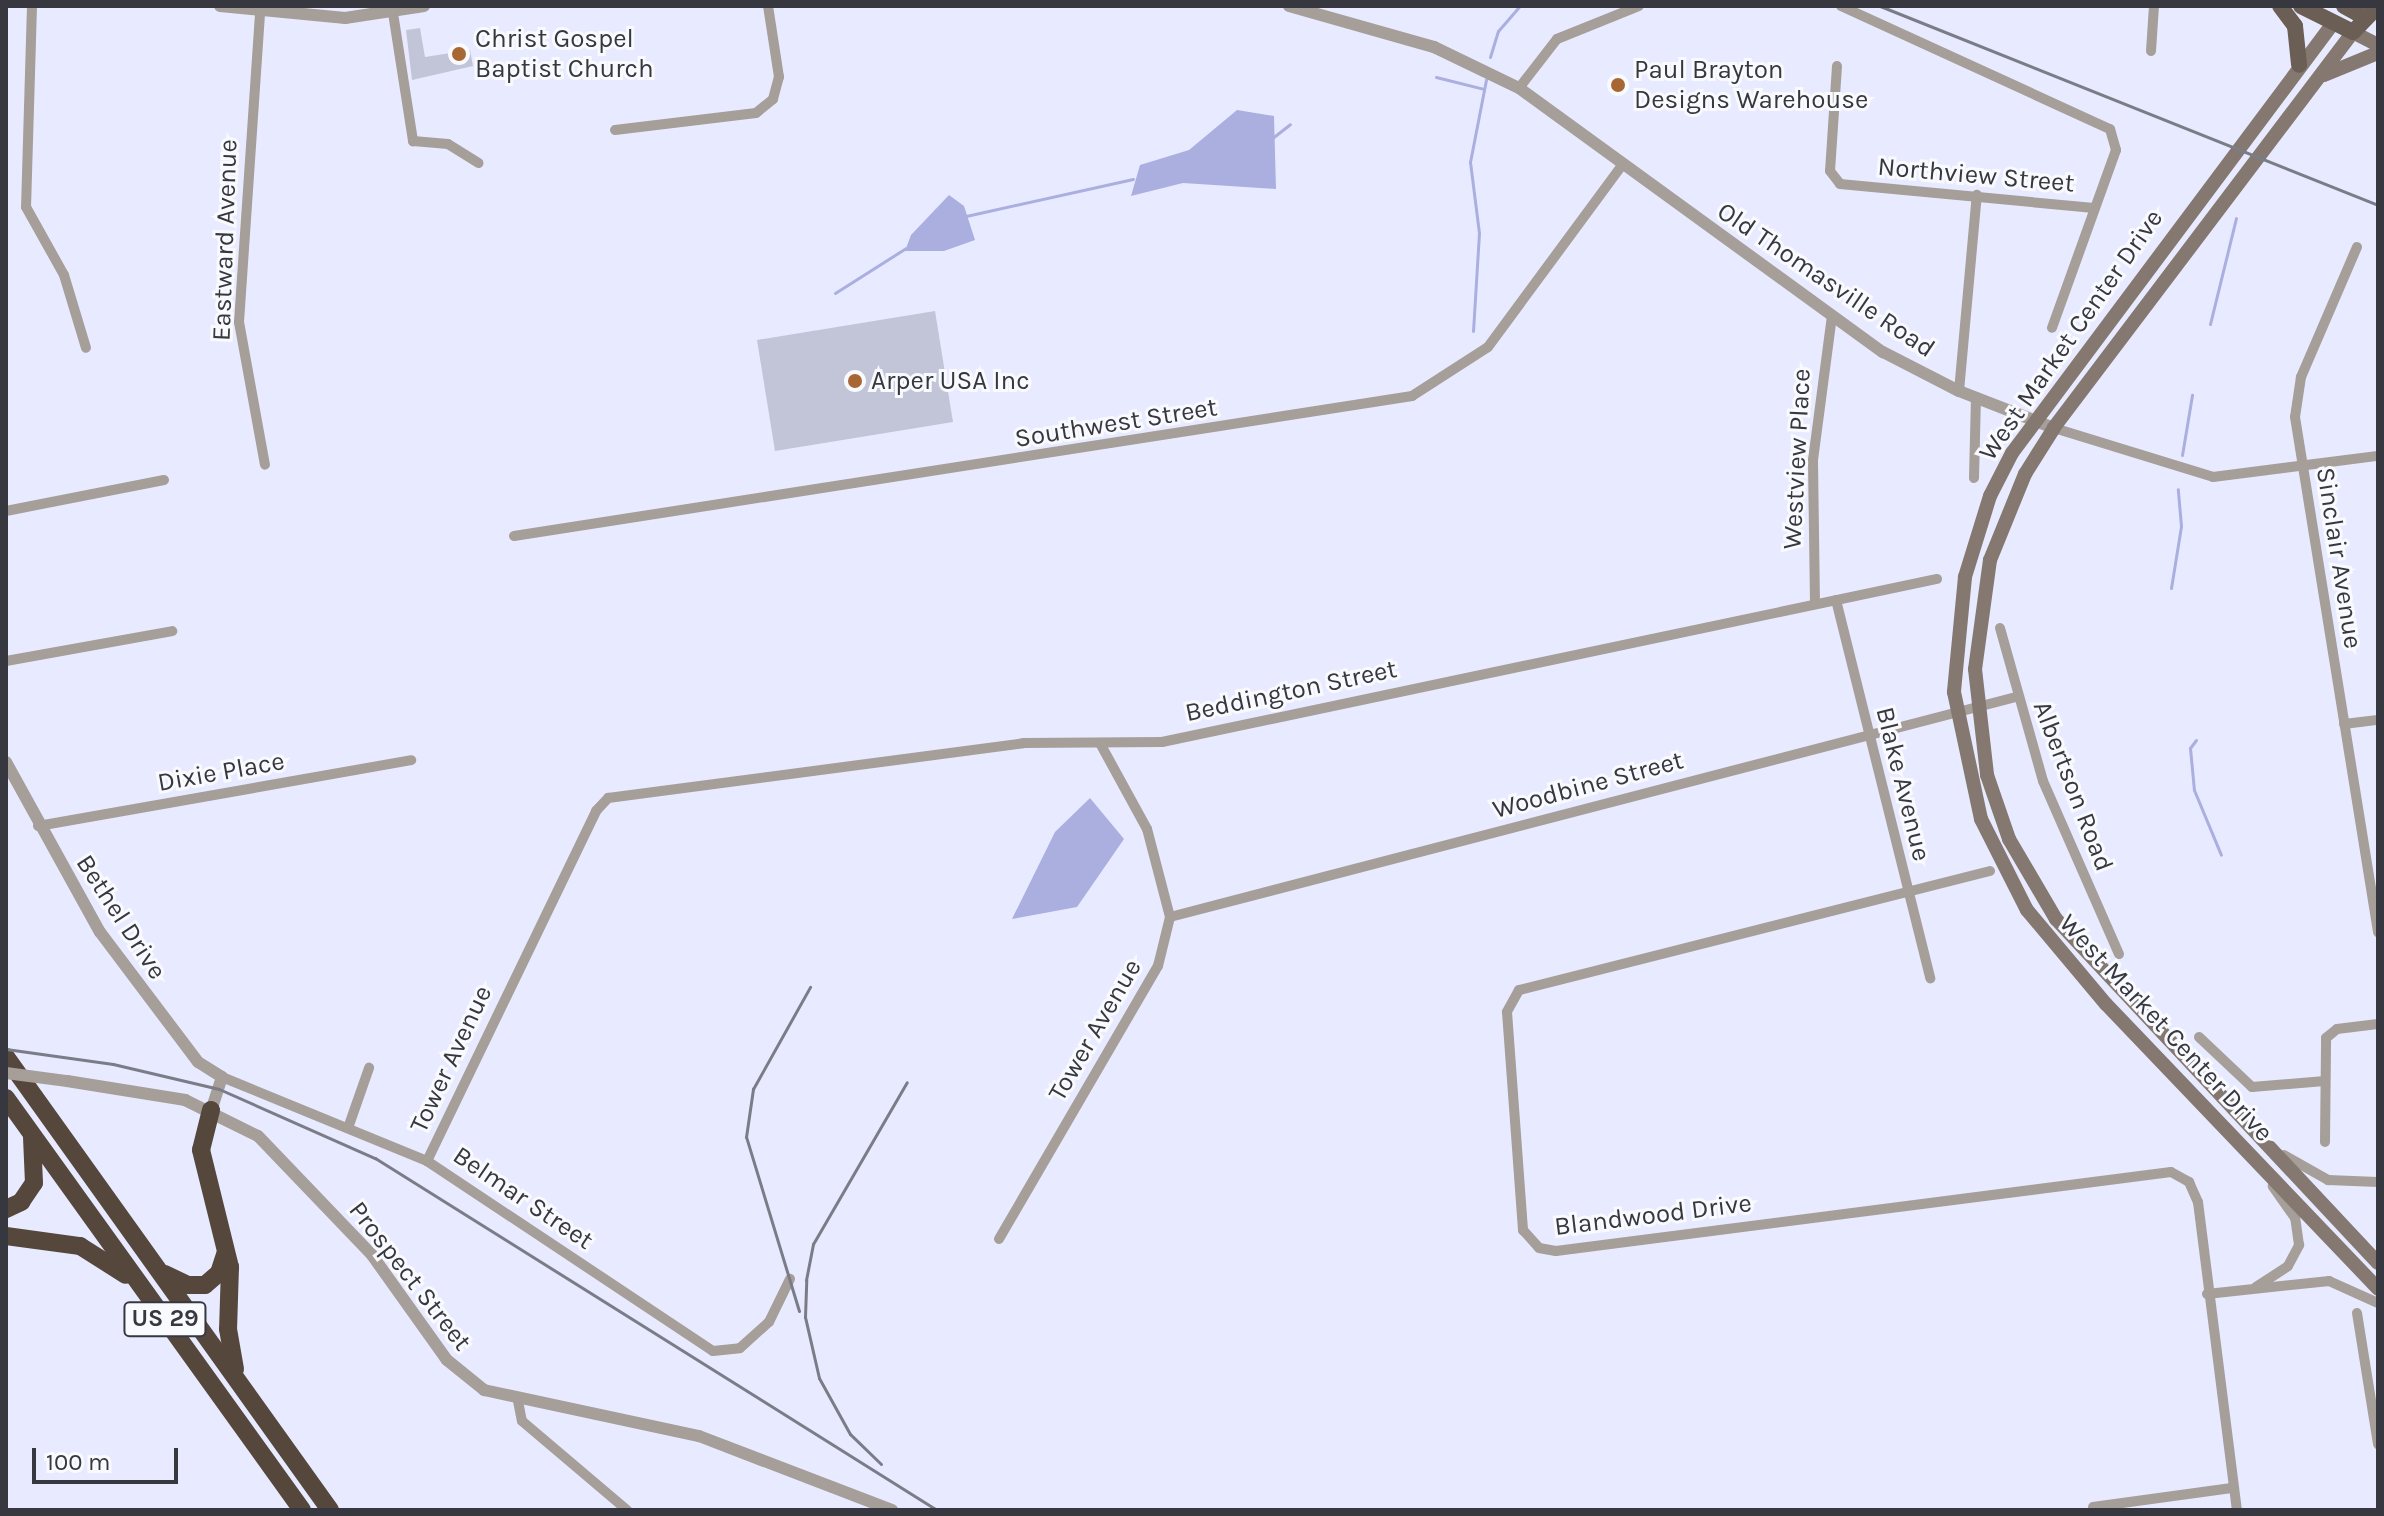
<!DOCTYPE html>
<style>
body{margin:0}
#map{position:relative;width:2384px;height:1516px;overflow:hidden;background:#e8ebff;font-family:Karla,sans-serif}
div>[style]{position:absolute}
.water>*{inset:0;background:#aaafdf}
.stream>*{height:3px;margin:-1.5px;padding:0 1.5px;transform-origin:1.5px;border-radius:1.5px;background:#aaafdf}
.building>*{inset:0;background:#c2c4d7}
.minor>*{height:10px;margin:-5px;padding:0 5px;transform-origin:5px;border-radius:5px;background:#a69e99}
.tertiary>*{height:12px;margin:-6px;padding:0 6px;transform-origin:6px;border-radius:6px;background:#a69e99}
.secondary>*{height:14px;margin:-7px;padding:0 7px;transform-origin:7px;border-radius:7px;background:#847871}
.primary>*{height:16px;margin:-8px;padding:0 8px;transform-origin:8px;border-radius:8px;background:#6b5e54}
.motorway>*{height:18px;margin:-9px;padding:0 9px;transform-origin:9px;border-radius:9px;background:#56473d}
.rail>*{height:3px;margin:-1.5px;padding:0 1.5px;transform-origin:1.5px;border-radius:1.5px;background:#7a7c88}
.tertiary-bridge>*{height:12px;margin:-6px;padding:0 6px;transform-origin:6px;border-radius:6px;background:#a69e99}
.dots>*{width:22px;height:22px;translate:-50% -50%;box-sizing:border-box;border:4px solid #f9fafe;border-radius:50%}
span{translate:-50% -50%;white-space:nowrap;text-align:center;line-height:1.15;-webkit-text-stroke:6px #f9fafe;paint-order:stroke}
.shield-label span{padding:2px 6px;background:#f9fafe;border:2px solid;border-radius:6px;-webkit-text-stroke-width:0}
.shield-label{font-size:24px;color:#37383f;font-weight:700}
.poi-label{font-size:26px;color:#37383f}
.left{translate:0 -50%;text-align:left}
.street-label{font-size:26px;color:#37383f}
.frame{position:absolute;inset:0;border:8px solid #37383f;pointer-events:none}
.scale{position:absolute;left:32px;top:1448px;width:146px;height:36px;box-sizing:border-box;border:4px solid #37383f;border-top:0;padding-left:10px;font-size:24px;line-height:28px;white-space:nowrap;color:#37383f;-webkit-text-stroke:6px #f9fafe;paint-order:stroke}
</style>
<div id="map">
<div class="water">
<div style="clip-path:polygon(1237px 110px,1274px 116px,1276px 189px,1183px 183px,1131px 196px,1140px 165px,1189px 150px)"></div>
<div style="clip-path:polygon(949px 195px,964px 206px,975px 240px,944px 251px,905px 251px,911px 235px)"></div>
<div style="clip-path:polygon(1090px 798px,1124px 839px,1077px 907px,1012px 919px,1055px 832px)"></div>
</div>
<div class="stream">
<div style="left:1490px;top:57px;width:27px;rotate:-73deg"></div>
<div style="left:1498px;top:31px;width:33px;rotate:-49deg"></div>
<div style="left:1436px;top:77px;width:49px;rotate:14deg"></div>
<div style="left:1271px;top:139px;width:24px;rotate:-38deg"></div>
<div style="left:966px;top:216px;width:171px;rotate:-12.5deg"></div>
<div style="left:835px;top:293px;width:84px;rotate:-32.4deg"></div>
<div style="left:2210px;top:324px;width:109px;rotate:-76.2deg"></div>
<div style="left:1473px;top:331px;width:98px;rotate:-86.5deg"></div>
<div style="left:1479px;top:233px;width:72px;rotate:-97.2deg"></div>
<div style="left:1470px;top:162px;width:84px;rotate:-79deg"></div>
<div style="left:2182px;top:455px;width:61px;rotate:-80.5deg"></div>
<div style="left:2171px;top:588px;width:63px;rotate:-80.8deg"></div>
<div style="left:2181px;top:526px;width:37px;rotate:-95deg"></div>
<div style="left:2196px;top:740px;width:10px;rotate:127deg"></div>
<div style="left:2190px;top:748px;width:42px;rotate:84.6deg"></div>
<div style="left:2194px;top:790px;width:70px;rotate:67.4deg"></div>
</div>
<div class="building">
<div style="clip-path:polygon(420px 28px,425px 57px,470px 50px,473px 66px,412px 80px,406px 30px)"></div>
<div style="clip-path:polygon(935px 311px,953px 422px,775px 451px,757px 340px)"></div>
</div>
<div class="minor">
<div style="left:32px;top:6px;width:201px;rotate:91.7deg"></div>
<div style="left:26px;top:207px;width:78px;rotate:60.8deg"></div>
<div style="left:64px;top:275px;width:76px;rotate:73.2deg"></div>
<div style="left:1841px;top:6px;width:296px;rotate:24.6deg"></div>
<div style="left:2110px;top:129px;width:22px;rotate:74deg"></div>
<div style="left:2116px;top:150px;width:189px;rotate:109.8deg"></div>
<div style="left:393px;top:13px;width:130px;rotate:81.1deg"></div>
<div style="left:413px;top:141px;width:35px;rotate:5deg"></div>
<div style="left:448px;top:144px;width:36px;rotate:32deg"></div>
<div style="left:260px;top:14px;width:309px;rotate:93.9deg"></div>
<div style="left:239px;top:322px;width:145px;rotate:79.7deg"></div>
<div style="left:2151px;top:51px;width:45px;rotate:-86.2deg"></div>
<div style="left:1837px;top:66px;width:105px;rotate:93.8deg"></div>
<div style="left:1830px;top:171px;width:16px;rotate:52deg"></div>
<div style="left:1840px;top:184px;width:255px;rotate:5.4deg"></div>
<div style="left:1519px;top:88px;width:62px;rotate:-52.2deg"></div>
<div style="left:1557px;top:39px;width:88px;rotate:-21.9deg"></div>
<div style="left:615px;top:130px;width:142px;rotate:-6.9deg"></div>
<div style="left:756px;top:113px;width:22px;rotate:-39deg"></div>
<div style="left:773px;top:99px;width:23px;rotate:-75deg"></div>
<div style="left:779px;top:77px;width:72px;rotate:-98.8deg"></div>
<div style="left:2357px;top:247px;width:142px;rotate:113.3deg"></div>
<div style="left:2301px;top:377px;width:40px;rotate:98.5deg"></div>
<div style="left:2295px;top:417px;width:522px;rotate:80.84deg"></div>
<div style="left:1959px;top:391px;width:197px;rotate:-84.8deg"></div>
<div style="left:2054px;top:428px;width:166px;rotate:17.1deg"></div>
<div style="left:2213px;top:477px;width:166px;rotate:-7.3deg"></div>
<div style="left:1974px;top:478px;width:80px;rotate:-88.6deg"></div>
<div style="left:6px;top:511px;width:161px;rotate:-11.1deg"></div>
<div style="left:514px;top:536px;width:909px;rotate:-8.86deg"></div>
<div style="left:1412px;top:396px;width:90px;rotate:-32.8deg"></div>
<div style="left:1488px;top:347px;width:226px;rotate:-53.6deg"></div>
<div style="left:1836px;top:600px;width:390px;rotate:76deg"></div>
<div style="left:1815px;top:604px;width:144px;rotate:-90.8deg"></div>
<div style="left:1813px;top:460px;width:145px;rotate:-82.5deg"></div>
<div style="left:2000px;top:628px;width:159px;rotate:74.3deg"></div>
<div style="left:2043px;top:781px;width:189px;rotate:66.3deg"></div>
<div style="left:6px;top:661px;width:169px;rotate:-10.2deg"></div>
<div style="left:2344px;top:724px;width:34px;rotate:-7deg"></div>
<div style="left:38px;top:826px;width:379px;rotate:-10deg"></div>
<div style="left:1990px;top:871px;width:486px;rotate:165.8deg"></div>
<div style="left:1519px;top:990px;width:25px;rotate:119deg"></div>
<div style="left:1507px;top:1012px;width:219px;rotate:85.8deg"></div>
<div style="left:1523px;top:1230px;width:24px;rotate:48deg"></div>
<div style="left:1539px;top:1248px;width:17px;rotate:10deg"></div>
<div style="left:1556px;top:1251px;width:620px;rotate:-7.32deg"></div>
<div style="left:2171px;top:1172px;width:21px;rotate:29deg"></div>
<div style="left:2189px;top:1182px;width:22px;rotate:66deg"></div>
<div style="left:2198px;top:1202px;width:310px;rotate:82.8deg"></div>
<div style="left:1170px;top:917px;width:874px;rotate:-14.58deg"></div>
<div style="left:2199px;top:1037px;width:73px;rotate:43.3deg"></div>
<div style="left:2252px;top:1087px;width:73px;rotate:-4.7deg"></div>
<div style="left:222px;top:1077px;width:222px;rotate:22.3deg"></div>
<div style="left:427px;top:1161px;width:343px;rotate:33.6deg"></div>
<div style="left:713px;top:1351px;width:27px;rotate:-6deg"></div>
<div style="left:740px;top:1348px;width:39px;rotate:-42deg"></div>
<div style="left:769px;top:1322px;width:48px;rotate:-64deg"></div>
<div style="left:348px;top:1128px;width:64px;rotate:-70.7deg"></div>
<div style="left:2325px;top:1142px;width:104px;rotate:-89.4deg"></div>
<div style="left:2326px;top:1038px;width:14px;rotate:-39deg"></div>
<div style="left:2337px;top:1029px;width:41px;rotate:-7deg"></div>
<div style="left:2284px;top:1155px;width:51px;rotate:29.6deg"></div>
<div style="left:2328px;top:1180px;width:50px;rotate:2.3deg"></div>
<div style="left:427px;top:1161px;width:389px;rotate:-64.2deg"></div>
<div style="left:596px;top:811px;width:18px;rotate:-47deg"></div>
<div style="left:608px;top:798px;width:419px;rotate:-7.5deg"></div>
<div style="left:1023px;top:743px;width:139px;rotate:-0.4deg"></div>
<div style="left:1162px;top:742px;width:792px;rotate:-11.88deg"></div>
<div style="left:999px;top:1239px;width:316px;rotate:-59.8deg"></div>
<div style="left:1158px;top:966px;width:50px;rotate:-76.2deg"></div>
<div style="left:1170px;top:917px;width:91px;rotate:-104.6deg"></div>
<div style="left:1147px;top:829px;width:96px;rotate:-118.7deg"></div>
<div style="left:2256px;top:1287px;width:38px;rotate:-33deg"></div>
<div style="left:2288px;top:1266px;width:24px;rotate:-62deg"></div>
<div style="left:2299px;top:1245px;width:27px;rotate:-98deg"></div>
<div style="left:2295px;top:1218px;width:39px;rotate:-125deg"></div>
<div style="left:2207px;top:1294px;width:123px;rotate:-6.1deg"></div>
<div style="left:2329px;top:1281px;width:54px;rotate:24.2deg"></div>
<div style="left:2357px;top:1313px;width:133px;rotate:80.9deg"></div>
<div style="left:518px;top:1401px;width:20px;rotate:79deg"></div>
<div style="left:522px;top:1421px;width:138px;rotate:40.3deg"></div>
<div style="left:2093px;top:1507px;width:140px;rotate:-7.8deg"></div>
</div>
<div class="tertiary">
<div style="left:220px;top:6px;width:126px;rotate:5.5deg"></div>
<div style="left:345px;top:18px;width:80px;rotate:-8.6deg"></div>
<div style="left:1289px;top:6px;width:151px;rotate:15.8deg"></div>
<div style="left:1434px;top:47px;width:94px;rotate:25.8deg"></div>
<div style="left:1519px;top:88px;width:450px;rotate:36deg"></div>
<div style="left:1883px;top:352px;width:85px;rotate:27.2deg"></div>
<div style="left:1959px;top:391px;width:102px;rotate:21.3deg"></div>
<div style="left:6px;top:762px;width:194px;rotate:61.1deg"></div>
<div style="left:100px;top:932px;width:163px;rotate:53deg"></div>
<div style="left:198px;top:1062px;width:28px;rotate:32deg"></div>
<div style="left:222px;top:1077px;width:35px;rotate:108deg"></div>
<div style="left:67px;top:1081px;width:120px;rotate:9.1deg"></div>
<div style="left:185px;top:1100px;width:81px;rotate:26.3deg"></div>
<div style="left:258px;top:1136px;width:165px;rotate:46.2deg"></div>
<div style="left:372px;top:1255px;width:129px;rotate:54.5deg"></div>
<div style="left:447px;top:1360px;width:48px;rotate:39deg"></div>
<div style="left:484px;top:1390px;width:220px;rotate:12.1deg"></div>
<div style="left:699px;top:1436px;width:207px;rotate:21deg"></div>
</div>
<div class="secondary">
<div style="left:2334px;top:22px;width:538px;rotate:126.76deg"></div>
<div style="left:2012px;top:453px;width:48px;rotate:117.1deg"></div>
<div style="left:1990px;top:496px;width:85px;rotate:107.2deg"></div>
<div style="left:1965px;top:577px;width:116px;rotate:95.5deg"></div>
<div style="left:1954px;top:692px;width:130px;rotate:78deg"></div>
<div style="left:1981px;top:819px;width:102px;rotate:63.2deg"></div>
<div style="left:2027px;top:910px;width:123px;rotate:50deg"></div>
<div style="left:2106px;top:1004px;width:394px;rotate:46.3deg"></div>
<div style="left:2378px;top:45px;width:28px;rotate:-153deg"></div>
<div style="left:2353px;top:32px;width:496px;rotate:127.1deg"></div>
<div style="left:2054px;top:428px;width:54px;rotate:122.2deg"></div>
<div style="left:2025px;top:474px;width:93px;rotate:112.1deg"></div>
<div style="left:1990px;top:560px;width:110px;rotate:97.8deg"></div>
<div style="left:1975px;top:669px;width:107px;rotate:83.5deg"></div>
<div style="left:1987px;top:775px;width:68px;rotate:71deg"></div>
<div style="left:2009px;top:839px;width:93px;rotate:59.6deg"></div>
<div style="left:2056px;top:919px;width:471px;rotate:46.9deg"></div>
<div style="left:2324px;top:75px;width:58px;rotate:-22.2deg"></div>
</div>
<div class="primary">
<div style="left:2280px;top:6px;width:25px;rotate:53deg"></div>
<div style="left:2295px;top:26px;width:39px;rotate:84deg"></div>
<div style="left:2301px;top:6px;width:58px;rotate:26.6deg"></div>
<div style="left:2353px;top:32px;width:36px;rotate:-46deg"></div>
<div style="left:2344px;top:6px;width:25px;rotate:29deg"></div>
</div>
<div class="motorway">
<div style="left:6px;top:1057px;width:557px;rotate:54.43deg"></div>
<div style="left:6px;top:1098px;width:507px;rotate:54.3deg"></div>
<div style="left:211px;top:1110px;width:41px;rotate:104deg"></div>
<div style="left:201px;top:1150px;width:121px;rotate:76.1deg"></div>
<div style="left:230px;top:1267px;width:62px;rotate:91.8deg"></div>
<div style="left:228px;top:1329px;width:41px;rotate:80.1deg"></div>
<div style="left:6px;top:1209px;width:17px;rotate:-25deg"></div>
<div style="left:21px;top:1202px;width:23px;rotate:-56deg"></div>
<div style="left:34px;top:1183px;width:46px;rotate:-92.5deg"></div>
<div style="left:6px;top:1236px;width:75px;rotate:7.7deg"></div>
<div style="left:80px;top:1246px;width:54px;rotate:32.2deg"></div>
<div style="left:165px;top:1274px;width:25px;rotate:26deg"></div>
<div style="left:188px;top:1285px;width:17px"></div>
<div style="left:205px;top:1285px;width:18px;rotate:-41deg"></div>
<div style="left:219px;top:1273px;width:20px;rotate:-72deg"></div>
</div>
<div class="rail">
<div style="left:1880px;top:6px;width:536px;rotate:21.78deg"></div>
<div style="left:6px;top:1049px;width:108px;rotate:8deg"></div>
<div style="left:113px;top:1064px;width:109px;rotate:13.3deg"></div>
<div style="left:219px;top:1089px;width:171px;rotate:23.9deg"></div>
<div style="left:375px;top:1158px;width:663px;rotate:32.06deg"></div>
<div style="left:799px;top:1311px;width:182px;rotate:-106.9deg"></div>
<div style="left:746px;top:1137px;width:49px;rotate:-81.7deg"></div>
<div style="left:753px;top:1089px;width:117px;rotate:-60.8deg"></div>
<div style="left:881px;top:1464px;width:43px;rotate:-135.9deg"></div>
<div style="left:850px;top:1434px;width:64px;rotate:-119deg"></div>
<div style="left:819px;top:1378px;width:63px;rotate:-102.9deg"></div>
<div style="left:805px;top:1317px;width:37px;rotate:-88deg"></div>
<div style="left:806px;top:1280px;width:37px;rotate:-79deg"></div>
<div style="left:813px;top:1244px;width:187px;rotate:-59.9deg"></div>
</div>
<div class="tertiary-bridge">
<div style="left:6px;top:1073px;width:62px;rotate:7.5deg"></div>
</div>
<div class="dots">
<div style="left:459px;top:54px;background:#a86632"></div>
<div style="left:1618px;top:85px;background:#a86632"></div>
<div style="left:855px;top:381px;background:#a86632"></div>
</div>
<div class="shield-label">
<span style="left:165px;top:1319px">US 29</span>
</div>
<div class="poi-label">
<span class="left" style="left:475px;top:54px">Christ Gospel<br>Baptist Church</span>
<span class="left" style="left:1634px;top:85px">Paul Brayton<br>Designs Warehouse</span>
<span class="left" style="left:871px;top:381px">Arper USA Inc</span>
</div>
<div class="street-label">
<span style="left:1976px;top:175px;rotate:5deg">Northview Street</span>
<span style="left:225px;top:240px;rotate:-88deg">Eastward Avenue</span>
<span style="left:1826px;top:280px;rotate:34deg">Old Thomasville Road</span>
<span style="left:2071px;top:335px;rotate:-55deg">West Market Center Drive</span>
<span style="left:1116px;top:423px;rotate:-9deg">Southwest Street</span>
<span style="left:1797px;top:459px;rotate:-87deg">Westview Place</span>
<span style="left:2339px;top:558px;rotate:81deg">Sinclair Avenue</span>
<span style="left:1291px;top:691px;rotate:-12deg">Beddington Street</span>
<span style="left:221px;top:772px;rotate:-10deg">Dixie Place</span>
<span style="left:1903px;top:784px;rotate:76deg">Blake Avenue</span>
<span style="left:1588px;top:785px;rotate:-15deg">Woodbine Street</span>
<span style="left:2073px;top:786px;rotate:69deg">Albertson Road</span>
<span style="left:121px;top:917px;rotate:57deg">Bethel Drive</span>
<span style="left:2166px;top:1028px;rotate:47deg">West Market Center Drive</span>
<span style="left:1095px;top:1030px;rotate:-60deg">Tower Avenue</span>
<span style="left:451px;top:1059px;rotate:-65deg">Tower Avenue</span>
<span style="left:523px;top:1198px;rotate:34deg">Belmar Street</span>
<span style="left:1653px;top:1215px;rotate:-7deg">Blandwood Drive</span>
<span style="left:410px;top:1276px;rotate:52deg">Prospect Street</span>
</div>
<div class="frame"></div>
<div class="scale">100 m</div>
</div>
